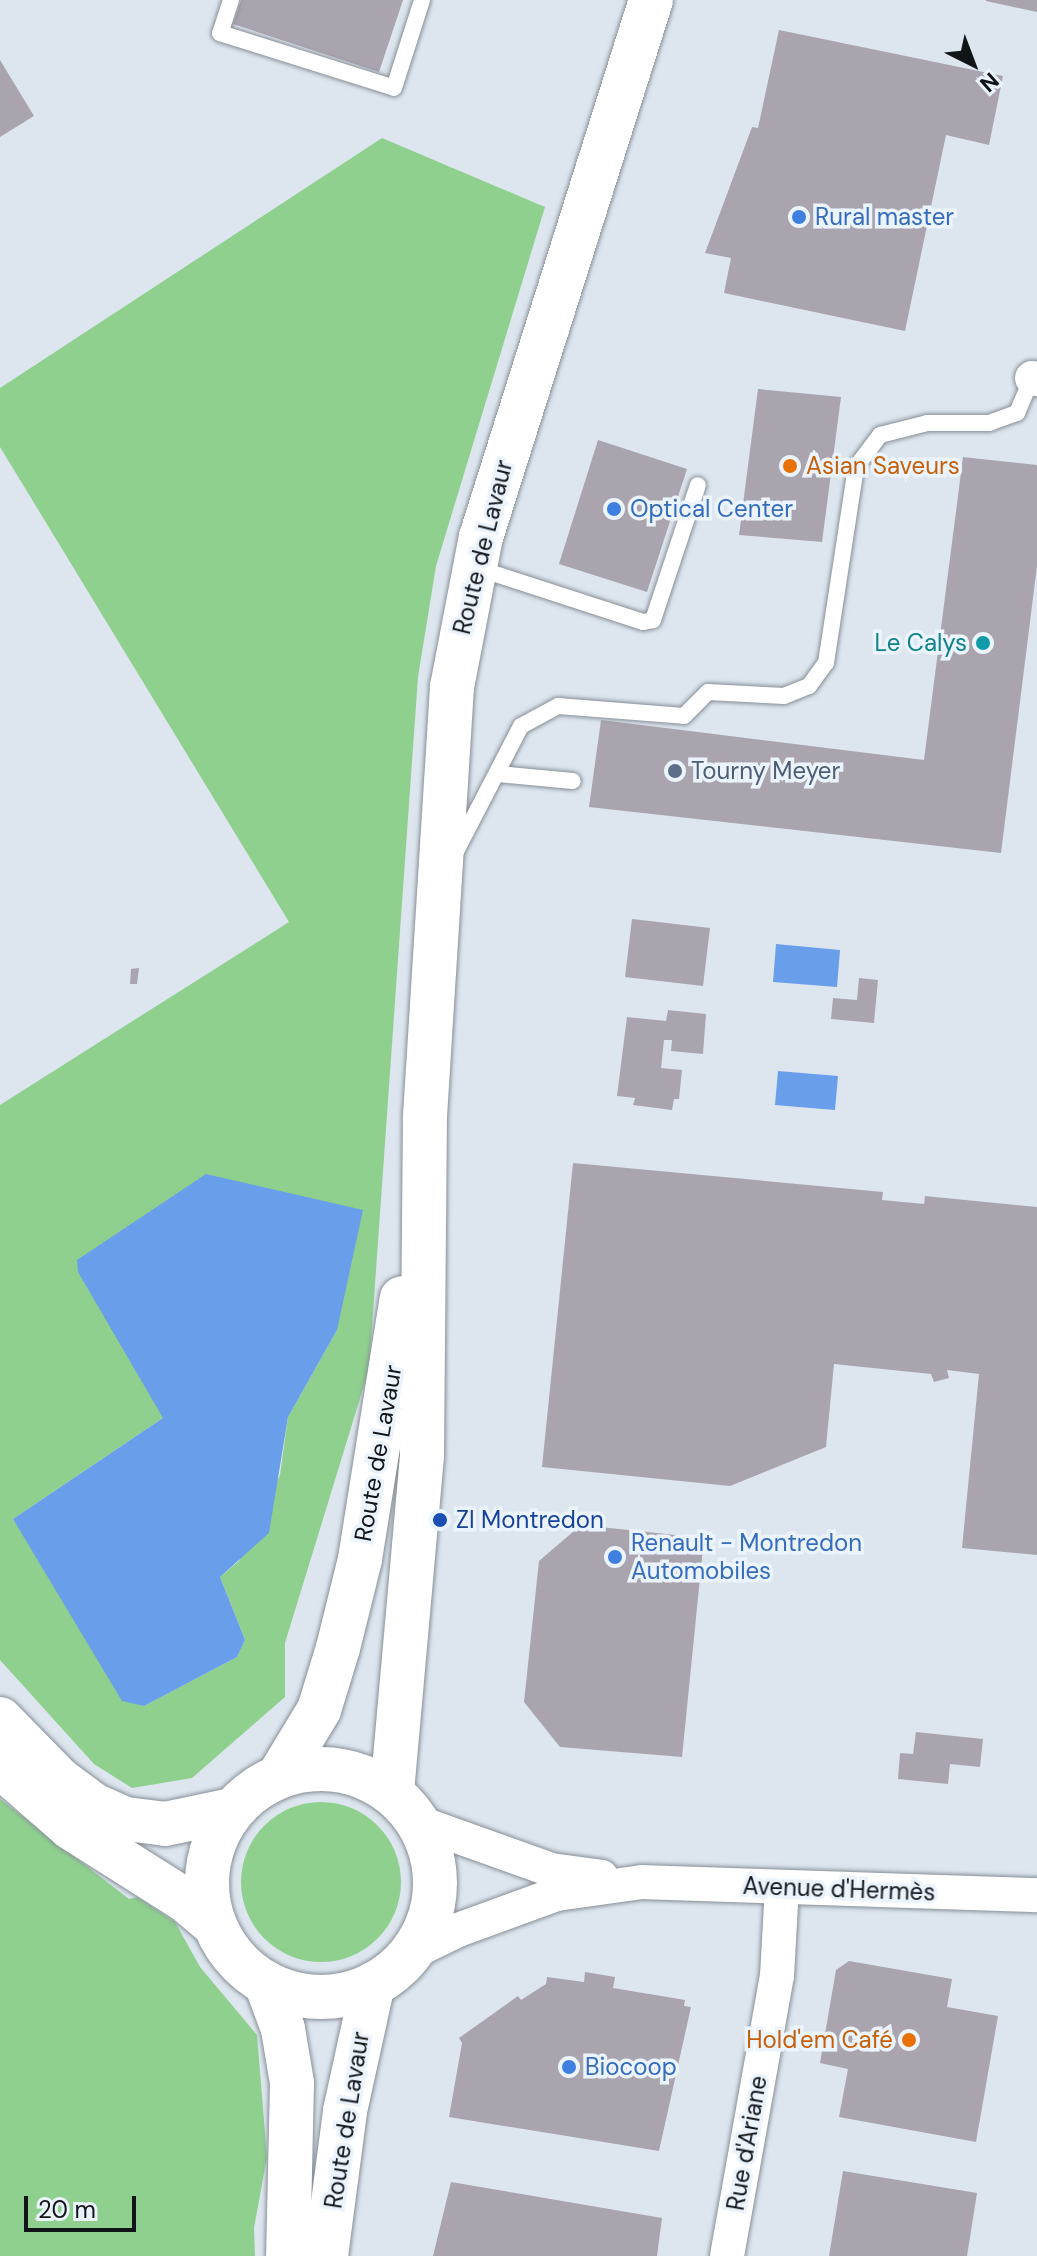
<!DOCTYPE html>
<meta charset="utf-8">
<style>
body{margin:0}
#map{position:relative;width:1037px;height:2256px;overflow:hidden;background:#dde6ef;font-family:"DM Sans",sans-serif}
div>[style]{position:absolute}
.green>*{inset:0;background:#8fd08f}
.round{border-radius:50%}
.water>*{inset:0;background:#689eea}
.building>*{inset:0;background:#a9a4ae}
.roads{filter:drop-shadow(0 0 2px #878e96) drop-shadow(0 0 2px #878e96)}
.lane>*{height:16px;margin:-8px;padding:0 8px;transform-origin:8px;border-radius:8px;background:#fff}
.street>*{height:34px;margin:-17px;padding:0 17px;transform-origin:17px;border-radius:17px;background:#fff}
.secondary>*{height:44px;margin:-22px;padding:0 22px;transform-origin:22px;border-radius:22px;background:#fff}
.primary>*{height:44px;margin:-22px;padding:0 22px;transform-origin:22px;border-radius:22px;background:#fff}
.primary>.ring{margin:-22px;padding:0;box-sizing:content-box;background:none;border:44px solid #fff;border-radius:50%}
.dots>*{width:22px;height:22px;translate:-50% -50%;box-sizing:border-box;border:4px solid #ebf3fc;border-radius:50%}
span{translate:-50% -50%;white-space:nowrap;text-align:center;line-height:1.15;-webkit-text-stroke:7px #ebf3fc;paint-order:stroke}
.shop-label{font-size:24px;color:#366cbe}
.left{translate:0 -50%;text-align:left}
.food-label{font-size:24px;color:#c56008}
.right{translate:-100% -50%;text-align:right}
.street-label{font-size:24px;color:#121518}
.culture-label{font-size:24px;color:#0d838f}
.service-label{font-size:24px;color:#4e5e75}
.transit-label{font-size:24px;color:#164399}
.north{position:absolute;left:933px;top:24px;width:80px;height:80px;-webkit-text-stroke:6px #ebf3fc;paint-order:stroke;rotate:138deg;font-size:22px;font-weight:700;line-height:32px;text-align:center;color:#121518}
.north::after{content:'';display:block;margin:auto;width:28px;height:36px;background:#121518;clip-path:polygon(50% 0,100% 100%,50% 72%,0 100%)}
.scale{position:absolute;left:24px;top:2196px;width:112px;height:36px;box-sizing:border-box;border:4px solid #121518;border-top:0;padding-left:10px;font-size:24px;line-height:28px;white-space:nowrap;color:#121518;-webkit-text-stroke:6px #ebf3fc;paint-order:stroke}
</style>
<div id="map">
<div class="green">
<div style="clip-path:polygon(evenodd,382px 138px,545px 207px,436px 566px,418px 677px,369px 1369px,285px 1643px,285px 1697px,192px 1778px,132px 1788px,94px 1764px,0 1660px,0 1105px,289px 922px,0 447px,0 388px,382px 138px,337px 1330px,288px 1417px,280px 1475px,239px 1561px,220px 1577px,245px 1640px,237px 1657px,144px 1706px,13px 1519px,163px 1418px,337px 1330px)"></div>
<div style="clip-path:polygon(0 1799px,129px 1899px,137px 1897px,175px 1922px,200px 1967px,257px 2035px,267px 2157px,254px 2228px,255px 2256px,0 2256px)"></div>
<div class="round" style="left:241px;top:1802px;width:160px;height:160px"></div>
</div>
<div class="water">
<div style="clip-path:polygon(776px 944px,840px 950px,837px 987px,773px 982px)"></div>
<div style="clip-path:polygon(778px 1071px,838px 1076px,835px 1110px,775px 1105px)"></div>
<div style="clip-path:polygon(206px 1174px,363px 1210px,337px 1330px,288px 1417px,269px 1533px,220px 1577px,245px 1640px,237px 1657px,144px 1706px,122px 1701px,13px 1519px,163px 1418px,78px 1272px,77px 1260px)"></div>
</div>
<div class="building">
<div style="clip-path:polygon(241px 0,403px 0,379px 72px,233px 24px)"></div>
<div style="clip-path:polygon(1037px 0,1037px 12px,986px 1px,986px 0)"></div>
<div style="clip-path:polygon(779px 30px,1003px 76px,989px 145px,946px 135px,905px 331px,724px 293px,731px 258px,705px 253px,752px 127px,758px 128px)"></div>
<div style="clip-path:polygon(0 60px,34px 116px,0 137px)"></div>
<div style="clip-path:polygon(758px 389px,841px 397px,822px 542px,739px 535px)"></div>
<div style="clip-path:polygon(598px 440px,687px 469px,647px 592px,559px 564px)"></div>
<div style="clip-path:polygon(963px 457px,1037px 465px,1037px 566px,1001px 853px,589px 807px,601px 720px,924px 760px)"></div>
<div style="clip-path:polygon(632px 919px,710px 928px,703px 986px,625px 977px)"></div>
<div style="clip-path:polygon(139px 968px,137px 984px,130px 984px,131px 969px)"></div>
<div style="clip-path:polygon(859px 978px,878px 980px,874px 1023px,831px 1019px,833px 998px,857px 1000px)"></div>
<div style="clip-path:polygon(668px 1010px,706px 1014px,703px 1054px,671px 1051px,672px 1040px,664px 1040px,661px 1068px,682px 1070px,679px 1099px,674px 1099px,672px 1110px,633px 1105px,635px 1098px,617px 1096px,627px 1017px,666px 1021px)"></div>
<div style="clip-path:polygon(573px 1163px,883px 1192px,882px 1200px,924px 1204px,925px 1196px,1037px 1207px,1037px 1555px,962px 1548px,979px 1374px,947px 1370px,949px 1378px,934px 1382px,931px 1374px,834px 1364px,826px 1447px,730px 1486px,542px 1467px)"></div>
<div style="clip-path:polygon(581px 1525px,704px 1538px,682px 1757px,560px 1747px,524px 1702px,539px 1561px)"></div>
<div style="clip-path:polygon(916px 1732px,983px 1739px,980px 1767px,950px 1764px,948px 1784px,898px 1779px,900px 1753px,913px 1754px)"></div>
<div style="clip-path:polygon(849px 1961px,952px 1979px,947px 2007px,998px 2016px,976px 2142px,839px 2117px,848px 2069px,820px 2063px,836px 1970px)"></div>
<div style="clip-path:polygon(585px 1972px,615px 1977px,613px 1988px,685px 2000px,684px 2006px,691px 2007px,659px 2151px,449px 2117px,462px 2043px,459px 2038px,518px 1996px,521px 2000px,546px 1984px,547px 1977px,584px 1982px)"></div>
<div style="clip-path:polygon(843px 2171px,977px 2193px,967px 2256px,829px 2256px)"></div>
<div style="clip-path:polygon(451px 2182px,662px 2218px,657px 2256px,433px 2256px)"></div>
</div>
<div class="roads">
<div class="lane">
<div style="left:231px;top:0;width:35px;rotate:108deg"></div>
<div style="left:220px;top:33px;width:182px;rotate:17.5deg"></div>
<div style="left:394px;top:88px;width:92px;rotate:-72.3deg"></div>
<div style="left:477px;top:568px;width:175px;rotate:18deg"></div>
<div style="left:643px;top:622px;width:10px;rotate:-11deg"></div>
<div style="left:653px;top:620px;width:142px;rotate:-71.6deg"></div>
<div style="left:498px;top:774px;width:75px;rotate:5.3deg"></div>
<div style="left:452px;top:859px;width:150px;rotate:-62.6deg"></div>
<div style="left:521px;top:726px;width:42px;rotate:-28.4deg"></div>
<div style="left:558px;top:706px;width:126px;rotate:4.5deg"></div>
<div style="left:684px;top:716px;width:34px;rotate:-45deg"></div>
<div style="left:708px;top:692px;width:76px;rotate:3deg"></div>
<div style="left:784px;top:696px;width:27px;rotate:-22deg"></div>
<div style="left:809px;top:686px;width:29px;rotate:-54deg"></div>
<div style="left:826px;top:663px;width:198px;rotate:-81.3deg"></div>
<div style="left:856px;top:467px;width:40px;rotate:-53deg"></div>
<div style="left:880px;top:435px;width:49px;rotate:-14.3deg"></div>
<div style="left:927px;top:423px;width:62px"></div>
<div style="left:989px;top:423px;width:30px;rotate:-20deg"></div>
<div style="left:1017px;top:413px;width:38px;rotate:-67deg"></div>
</div>
<div class="street">
<div style="left:1032px;top:378px;width:5px;rotate:11deg"></div>
<div style="left:420px;top:1823px;width:139px;rotate:19.7deg"></div>
<div style="left:551px;top:1870px;width:51px;rotate:7.8deg"></div>
<div style="left:411px;top:1953px;width:52px;rotate:-26.1deg"></div>
<div style="left:458px;top:1930px;width:105px;rotate:-20deg"></div>
<div style="left:557px;top:1894px;width:86px;rotate:-8deg"></div>
<div style="left:642px;top:1882px;width:395px;rotate:1.9deg"></div>
<div style="left:727px;top:2256px;width:284px;rotate:-79.9deg"></div>
<div style="left:777px;top:1976px;width:89px;rotate:-86.8deg"></div>
</div>
<div class="secondary">
<div style="left:0;top:1719px;width:86px;rotate:45.5deg"></div>
<div style="left:60px;top:1780px;width:42px;rotate:36.3deg"></div>
<div style="left:94px;top:1805px;width:35px;rotate:24deg"></div>
<div style="left:126px;top:1819px;width:39px;rotate:7deg"></div>
<div style="left:165px;top:1824px;width:68px;rotate:-11.8deg"></div>
<div style="left:0;top:1766px;width:94px;rotate:41.1deg"></div>
<div style="left:71px;top:1828px;width:135px;rotate:32.3deg"></div>
<div style="left:185px;top:1900px;width:39px;rotate:40deg"></div>
</div>
<div class="primary">
<div class="ring" style="left:207px;top:1769px;width:184px;height:184px"></div>
<div style="left:279px;top:1776px;width:77px;rotate:-58.8deg"></div>
<div style="left:319px;top:1710px;width:65px;rotate:-73deg"></div>
<div style="left:338px;top:1648px;width:92px;rotate:-76.1deg"></div>
<div style="left:360px;top:1559px;width:264px;rotate:-80.9deg"></div>
<div style="left:392px;top:1792px;width:338px;rotate:-84.9deg"></div>
<div style="left:422px;top:1455px;width:339px;rotate:-89.5deg"></div>
<div style="left:425px;top:1116px;width:430px;rotate:-86.4deg"></div>
<div style="left:452px;top:687px;width:153px;rotate:-79.1deg"></div>
<div style="left:481px;top:537px;width:563px;rotate:-72.43deg"></div>
<div style="left:266px;top:1983px;width:49px;rotate:69.7deg"></div>
<div style="left:283px;top:2029px;width:55px;rotate:80.5deg"></div>
<div style="left:292px;top:2083px;width:173px;rotate:91.3deg"></div>
<div style="left:326px;top:2256px;width:146px;rotate:-82.5deg"></div>
<div style="left:345px;top:2111px;width:130px;rotate:-77.6deg"></div>
</div>
</div>
<div class="dots">
<div style="left:799px;top:217px;background:#3f7fe0"></div>
<div style="left:790px;top:466px;background:#e8710a"></div>
<div style="left:614px;top:509px;background:#3f7fe0"></div>
<div style="left:983px;top:643px;background:#0f9aa8"></div>
<div style="left:675px;top:771px;background:#5c6f8a"></div>
<div style="left:440px;top:1520px;background:#1a4fb4"></div>
<div style="left:615px;top:1557px;background:#3f7fe0"></div>
<div style="left:909px;top:2040px;background:#e8710a"></div>
<div style="left:569px;top:2067px;background:#3f7fe0"></div>
</div>
<div class="shop-label">
<span class="left" style="left:815px;top:217px">Rural master</span>
<span class="left" style="left:630px;top:509px">Optical Center</span>
<span class="left" style="left:631px;top:1557px">Renault - Montredon<br>Automobiles</span>
<span class="left" style="left:585px;top:2067px">Biocoop</span>
</div>
<div class="food-label">
<span class="left" style="left:806px;top:466px">Asian Saveurs</span>
<span class="right" style="left:893px;top:2040px">Hold'em Café</span>
</div>
<div class="street-label">
<span style="left:483px;top:547px;rotate:-76deg">Route de Lavaur</span>
<span style="left:378px;top:1453px;rotate:-80deg">Route de Lavaur</span>
<span style="left:839px;top:1889px;rotate:2deg">Avenue d'Hermès</span>
<span style="left:347px;top:2120px;rotate:-81deg">Route de Lavaur</span>
<span style="left:747px;top:2143px;rotate:-80deg">Rue d'Ariane</span>
</div>
<div class="culture-label">
<span class="right" style="left:967px;top:643px">Le Calys</span>
</div>
<div class="service-label">
<span class="left" style="left:691px;top:771px">Tourny Meyer</span>
</div>
<div class="transit-label">
<span class="left" style="left:456px;top:1520px">ZI Montredon</span>
</div>
<div class="north">N</div>
<div class="scale">20 m</div>
</div>
